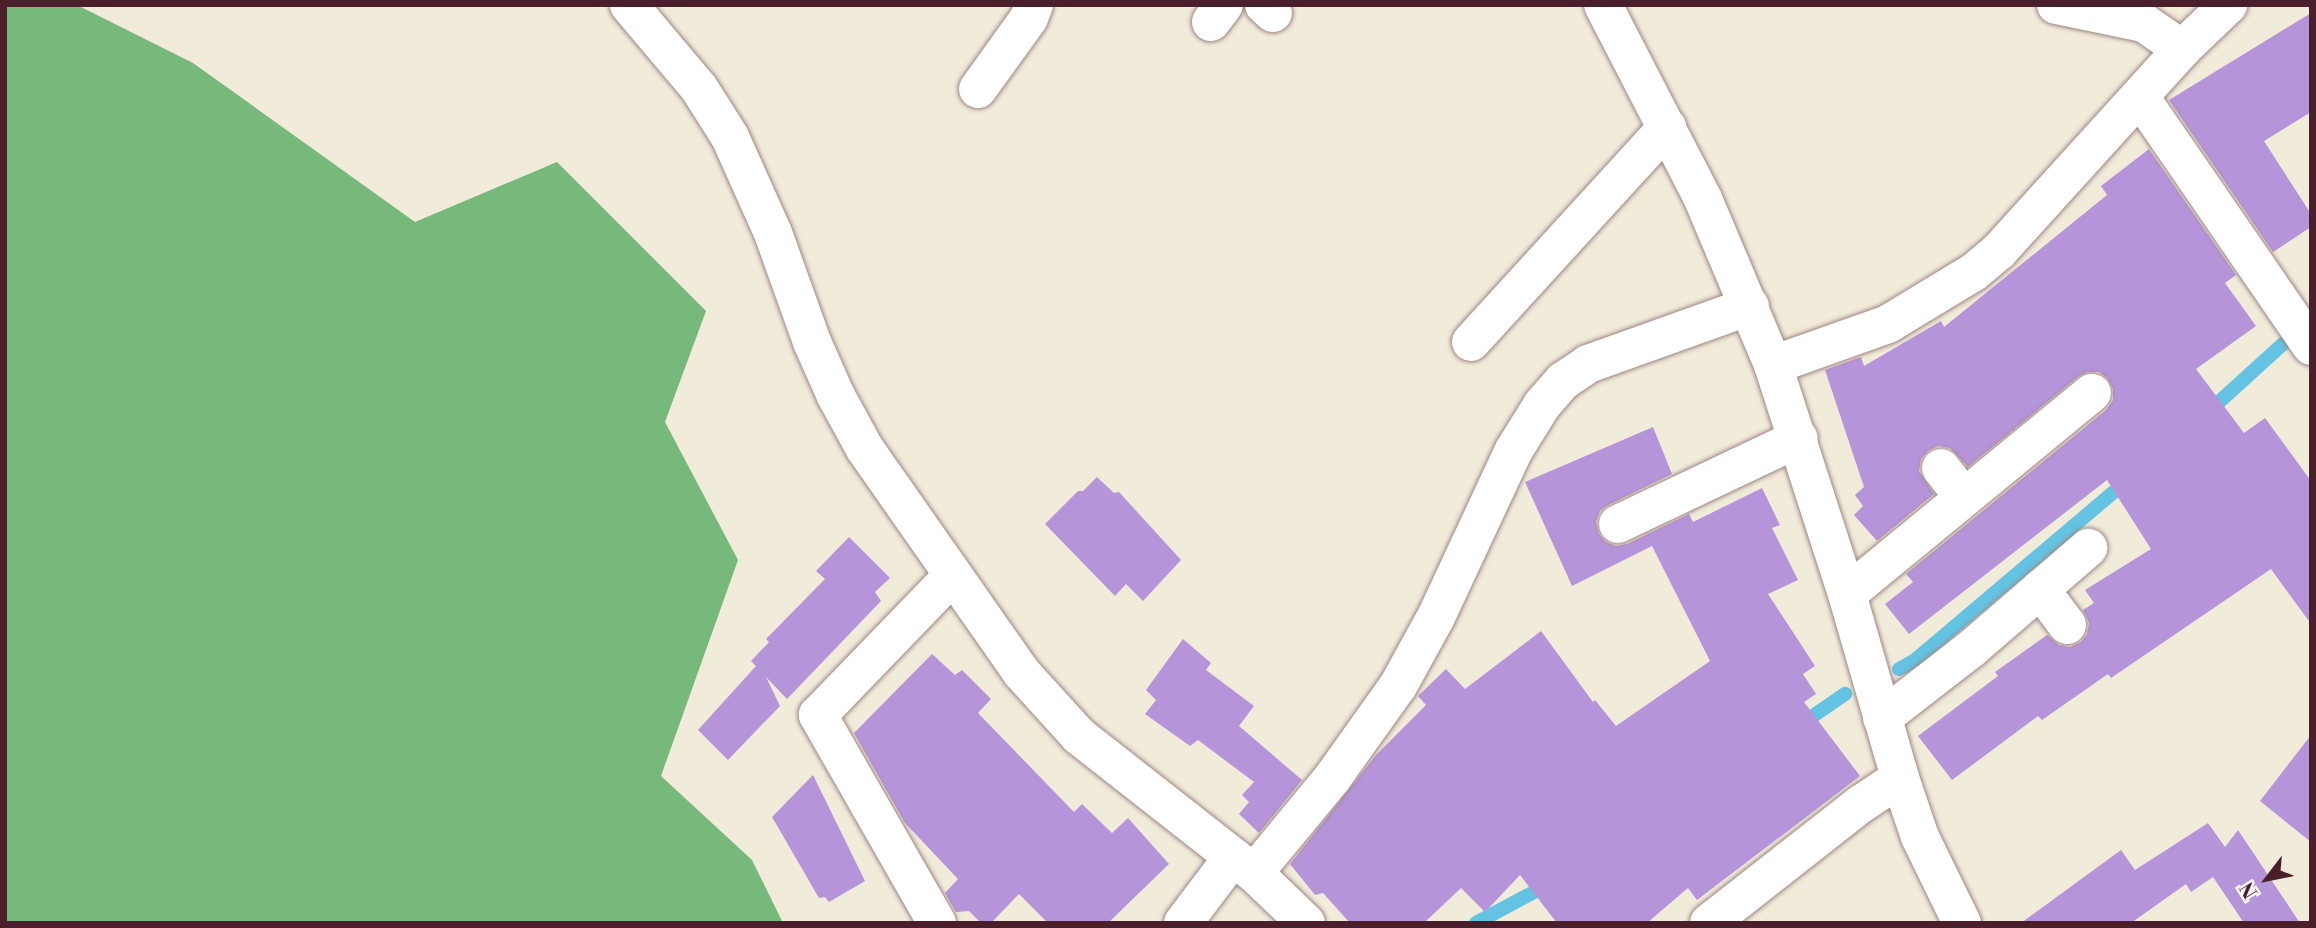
<!DOCTYPE html>
<style>
body{margin:0}
#map{position:relative;width:2316px;height:928px;overflow:hidden;background:#f1ebda;font-family:"Libre Bodoni",serif}
div>[style]{position:absolute}
.forest>*{inset:0;background:#77b87b}
.stream>*{height:14px;margin:-7px;padding:0 7px;transform-origin:7px;border-radius:7px;background:#64c2e2}
.building>*{inset:0;background:#b694d9}
.roads{filter:drop-shadow(0 0 2px #9e8582) drop-shadow(0 0 2px #9e8582)}
.minor>*{height:38px;margin:-19px;padding:0 19px;transform-origin:19px;border-radius:19px;background:#fff}
span{translate:-50% -50%;white-space:nowrap;text-align:center;line-height:1.15;-webkit-text-stroke:6px #f6f6f2;paint-order:stroke}
.frame{position:absolute;inset:0;border:7px solid #4a1f2b;pointer-events:none}
.north{position:absolute;left:2232px;top:844px;width:70px;height:70px;-webkit-text-stroke:5px #f6f6f2;paint-order:stroke;rotate:238deg;font-size:19px;font-weight:700;line-height:28px;text-align:center;color:#4a1f2b}
.north::after{content:'';display:block;margin:auto;width:24px;height:32px;background:#4a1f2b;clip-path:polygon(50% 0,100% 100%,50% 72%,0 100%)}
</style>
<div id="map">
<div class="forest">
<div style="clip-path:polygon(5px 5px,77px 5px,193px 63px,415px 222px,557px 162px,706px 311px,665px 422px,738px 560px,661px 776px,752px 860px,783px 923px,5px 923px)"></div>
</div>
<div class="stream">
<div style="left:2207px;top:413px;width:104px;rotate:-42.3deg"></div>
<div style="left:1899px;top:669px;width:18px;rotate:-29deg"></div>
<div style="left:1915px;top:660px;width:277px;rotate:-40.2deg"></div>
<div style="left:1800px;top:725px;width:55px;rotate:-34.6deg"></div>
<div style="left:1476px;top:923px;width:83px;rotate:-28.1deg"></div>
</div>
<div class="building">
<div style="clip-path:polygon(2311px 13px,2311px 112px,2264px 141px,2311px 214px,2311px 227px,2273px 252px,2169px 100px)"></div>
<div style="clip-path:polygon(2149px 149px,2236px 275px,2225px 283px,2256px 326px,2196px 369px,2244px 433px,2265px 418px,2311px 481px,2311px 624px,2271px 569px,2111px 678px,2108px 674px,2042px 720px,2038px 716px,1952px 780px,1918px 736px,1998px 676px,1995px 672px,2047px 635px,2059px 645px,2070px 647px,2081px 642px,2087px 634px,2089px 623px,2083px 610px,2094px 603px,2085px 590px,2151px 549px,2107px 480px,1909px 634px,1885px 604px,1913px 582px,1906px 574px,2106px 410px,2113px 400px,2113px 389px,2108px 379px,2099px 372px,2088px 372px,2079px 376px,1968px 467px,1950px 448px,1938px 446px,1928px 451px,1921px 459px,1919px 471px,1934px 494px,1877px 541px,1854px 515px,1863px 506px,1855px 495px,1864px 487px,1825px 370px,1861px 357px,1864px 366px,1941px 321px,1944px 327px,2107px 195px,2101px 186px)"></div>
<div style="clip-path:polygon(1653px 427px,1672px 474px,1608px 505px,1600px 511px,1596px 522px,1599px 534px,1606px 542px,1616px 546px,1627px 544px,1689px 514px,1693px 522px,1762px 488px,1780px 525px,1772px 528px,1798px 580px,1768px 594px,1815px 666px,1803px 674px,1816px 694px,1804px 702px,1860px 776px,1697px 900px,1688px 888px,1647px 923px,1557px 923px,1520px 875px,1485px 912px,1461px 888px,1424px 923px,1350px 923px,1323px 893px,1315px 895px,1290px 864px,1376px 755px,1426px 705px,1418px 696px,1446px 669px,1465px 689px,1541px 631px,1593px 702px,1595px 700px,1616px 726px,1710px 661px,1652px 546px,1572px 586px,1525px 482px)"></div>
<div style="clip-path:polygon(1097px 477px,1114px 493px,1119px 492px,1181px 560px,1143px 601px,1126px 584px,1115px 596px,1045px 524px,1078px 491px,1083px 491px)"></div>
<div style="clip-path:polygon(849px 537px,890px 578px,875px 592px,881px 601px,787px 699px,766px 677px,780px 706px,728px 760px,698px 730px,756px 666px,751px 661px,769px 642px,766px 639px,825px 579px,816px 571px)"></div>
<div style="clip-path:polygon(1183px 639px,1211px 663px,1206px 670px,1254px 706px,1239px 726px,1302px 780px,1259px 833px,1239px 814px,1249px 802px,1242px 795px,1254px 782px,1198px 740px,1190px 746px,1145px 714px,1156px 700px,1146px 690px)"></div>
<div style="clip-path:polygon(932px 654px,955px 675px,962px 670px,991px 699px,978px 713px,1074px 812px,1082px 804px,1112px 833px,1128px 818px,1169px 864px,1108px 923px,1048px 923px,1019px 894px,991px 923px,981px 923px,969px 911px,956px 912px,945px 893px,958px 879px,905px 823px,854px 733px)"></div>
<div style="clip-path:polygon(2311px 735px,2311px 842px,2260px 801px)"></div>
<div style="clip-path:polygon(813px 775px,865px 881px,829px 902px,825px 897px,819px 898px,772px 817px)"></div>
<div style="clip-path:polygon(2208px 823px,2225px 847px,2238px 830px,2300px 923px,2244px 923px,2213px 877px,2191px 892px,2186px 884px,2131px 923px,2021px 923px,2121px 850px,2135px 870px)"></div>
</div>
<div class="roads">
<div class="minor">
<div style="left:629px;top:5px;width:109px;rotate:49.9deg"></div>
<div style="left:699px;top:88px;width:58px;rotate:57.7deg"></div>
<div style="left:730px;top:137px;width:105px;rotate:65.9deg"></div>
<div style="left:773px;top:233px;width:116px;rotate:70.3deg"></div>
<div style="left:812px;top:342px;width:59px;rotate:66deg"></div>
<div style="left:836px;top:396px;width:60px;rotate:61.3deg"></div>
<div style="left:865px;top:449px;width:272px;rotate:55deg"></div>
<div style="left:1021px;top:672px;width:86px;rotate:47.8deg"></div>
<div style="left:1079px;top:736px;width:222px;rotate:38.1deg"></div>
<div style="left:1254px;top:873px;width:72px;rotate:43.9deg"></div>
<div style="left:1264px;top:5px;width:12px;rotate:42deg"></div>
<div style="left:1603px;top:5px;width:218px;rotate:62.7deg"></div>
<div style="left:1703px;top:199px;width:180px;rotate:67.1deg"></div>
<div style="left:1773px;top:365px;width:241px;rotate:72.1deg"></div>
<div style="left:1847px;top:594px;width:191px;rotate:73.9deg"></div>
<div style="left:1900px;top:778px;width:62px;rotate:71.3deg"></div>
<div style="left:1920px;top:837px;width:96px;rotate:64deg"></div>
<div style="left:2056px;top:5px;width:90px;rotate:11.6deg"></div>
<div style="left:2144px;top:23px;width:46px;rotate:34.4deg"></div>
<div style="left:1211px;top:22px;width:21px;rotate:-53deg"></div>
<div style="left:978px;top:89px;width:87px;rotate:-54.3deg"></div>
<div style="left:1029px;top:18px;width:14px;rotate:-69deg"></div>
<div style="left:2140px;top:97px;width:302px;rotate:55.5deg"></div>
<div style="left:1471px;top:342px;width:291px;rotate:-47.6deg"></div>
<div style="left:1773px;top:365px;width:122px;rotate:-19.6deg"></div>
<div style="left:1888px;top:324px;width:100px;rotate:-31.2deg"></div>
<div style="left:1974px;top:272px;width:33px;rotate:-40deg"></div>
<div style="left:1999px;top:251px;width:273px;rotate:-47.8deg"></div>
<div style="left:2182px;top:49px;width:64px;rotate:-43.7deg"></div>
<div style="left:1941px;top:468px;width:37px;rotate:52deg"></div>
<div style="left:1618px;top:524px;width:200px;rotate:-25.4deg"></div>
<div style="left:2040px;top:589px;width:45px;rotate:53.1deg"></div>
<div style="left:1847px;top:594px;width:317px;rotate:-39.4deg"></div>
<div style="left:1882px;top:718px;width:113px;rotate:-37.8deg"></div>
<div style="left:1971px;top:649px;width:155px;rotate:-40.8deg"></div>
<div style="left:1254px;top:873px;width:124px;rotate:-50.5deg"></div>
<div style="left:1333px;top:777px;width:112px;rotate:-54.5deg"></div>
<div style="left:1398px;top:686px;width:79px;rotate:-61.2deg"></div>
<div style="left:1436px;top:617px;width:184px;rotate:-65deg"></div>
<div style="left:1514px;top:450px;width:53px;rotate:-58.1deg"></div>
<div style="left:1542px;top:405px;width:32px;rotate:-49deg"></div>
<div style="left:1563px;top:381px;width:30px;rotate:-34deg"></div>
<div style="left:1588px;top:364px;width:172px;rotate:-19.7deg"></div>
<div style="left:937px;top:923px;width:240px;rotate:-119.8deg"></div>
<div style="left:818px;top:715px;width:193px;rotate:-46deg"></div>
<div style="left:1183px;top:923px;width:83px;rotate:-52.9deg"></div>
<div style="left:1709px;top:923px;width:193px;rotate:-38.1deg"></div>
<div style="left:1861px;top:804px;width:47px;rotate:-33.7deg"></div>
</div>
</div>
<div class="frame"></div>
<div class="north">N</div>
</div>
